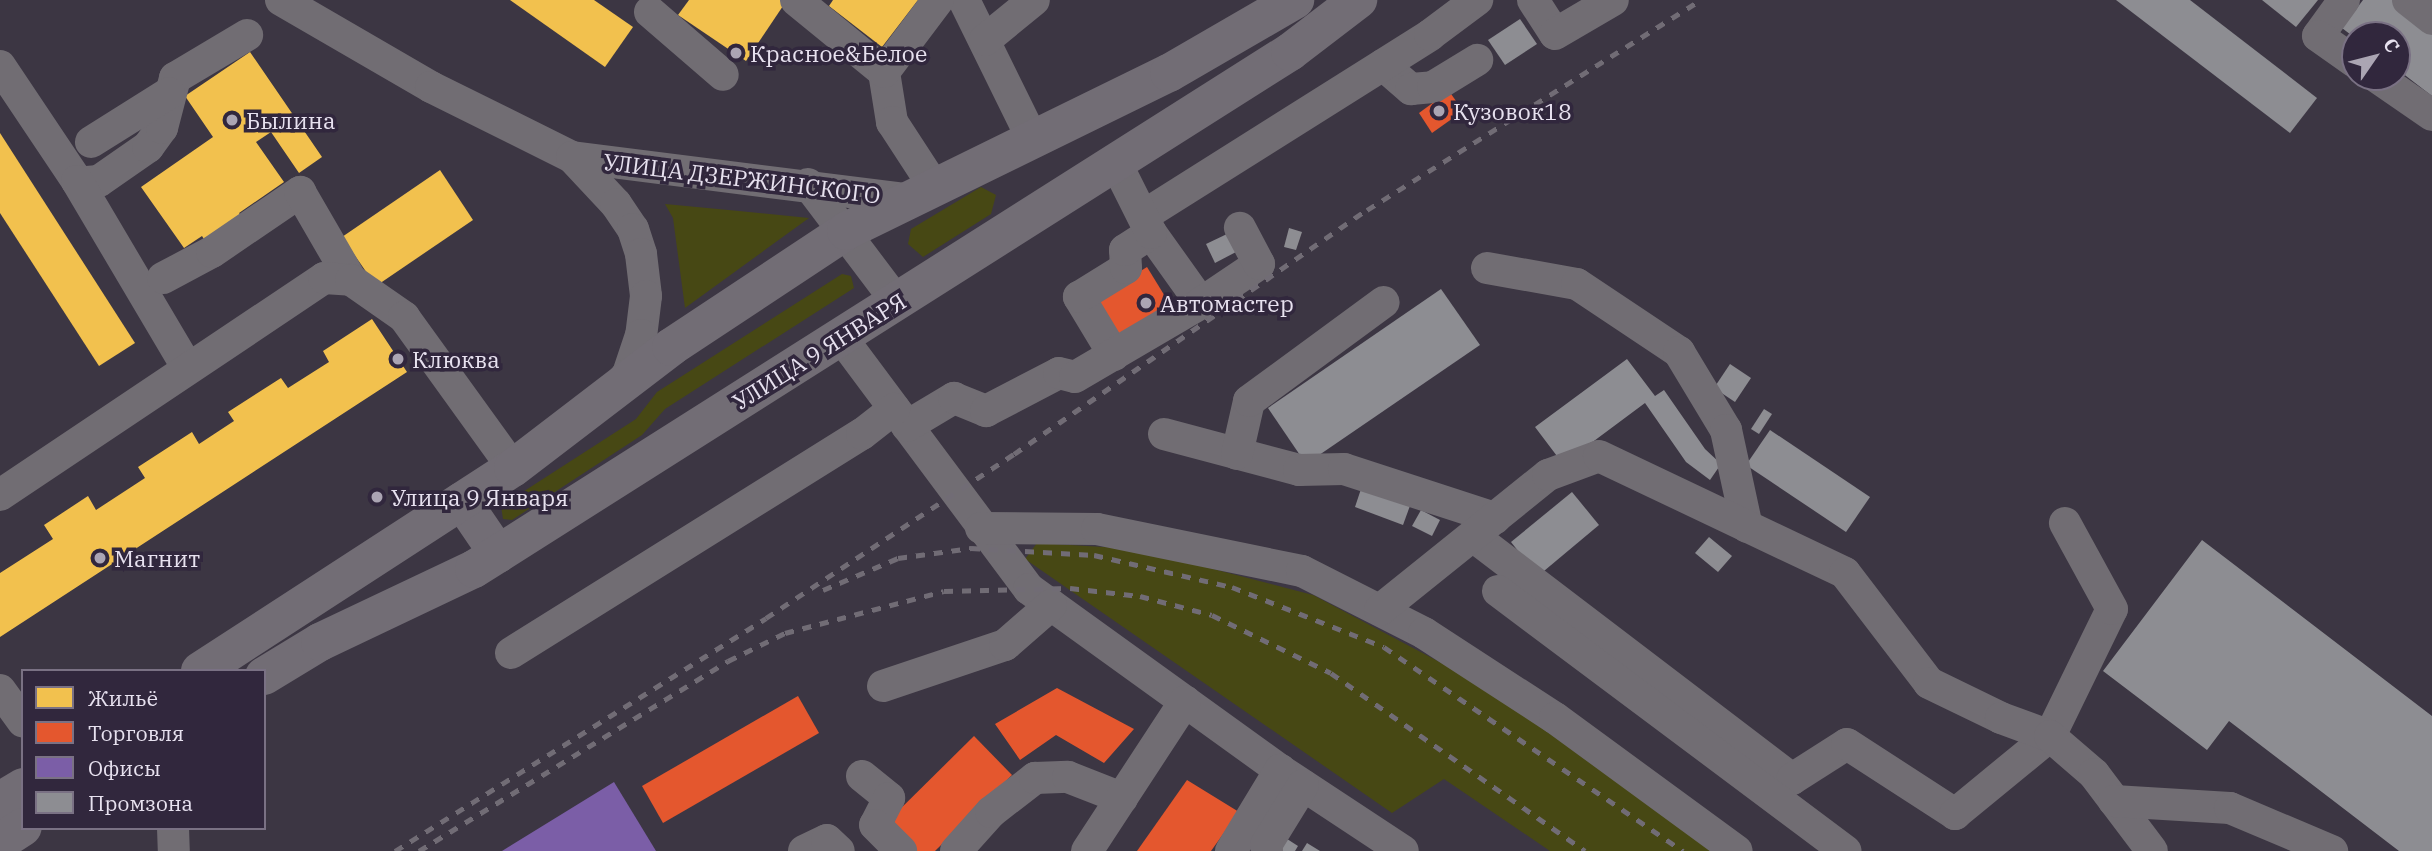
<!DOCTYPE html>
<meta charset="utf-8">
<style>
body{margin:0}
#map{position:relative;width:2432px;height:851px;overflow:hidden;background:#3c3643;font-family:"IBM Plex Serif",serif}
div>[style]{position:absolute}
.green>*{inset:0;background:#474814}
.homes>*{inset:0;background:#f2c14e}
.shops>*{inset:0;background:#e4572e}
.offices>*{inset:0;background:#7b5ea7}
.industry>*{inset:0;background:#8d8d92}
.minor>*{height:32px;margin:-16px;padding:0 16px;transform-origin:16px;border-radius:16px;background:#716d73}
.major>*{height:38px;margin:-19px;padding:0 19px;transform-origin:19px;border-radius:19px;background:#726d75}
.rail>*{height:5px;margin-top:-2.5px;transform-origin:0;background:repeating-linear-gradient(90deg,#716c75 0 9px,transparent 0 18px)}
.dots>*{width:19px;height:19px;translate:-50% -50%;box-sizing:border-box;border:4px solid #31273d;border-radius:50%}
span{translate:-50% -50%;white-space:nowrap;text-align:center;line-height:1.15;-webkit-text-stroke:7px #31273d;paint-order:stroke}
.poi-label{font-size:23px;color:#e7e1ef}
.left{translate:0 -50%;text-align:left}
.street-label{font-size:23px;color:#e7e1ef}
.legend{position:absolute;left:21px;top:669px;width:245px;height:161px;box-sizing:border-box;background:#31273d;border:2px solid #7a7184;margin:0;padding:9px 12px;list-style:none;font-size:21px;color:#e7e1ef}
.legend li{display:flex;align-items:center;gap:14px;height:35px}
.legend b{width:35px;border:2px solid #7a7184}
.north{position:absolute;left:2341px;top:21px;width:70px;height:70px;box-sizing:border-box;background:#31273d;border:2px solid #7a7184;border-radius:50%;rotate:55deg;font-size:19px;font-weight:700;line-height:28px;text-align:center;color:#e7e1ef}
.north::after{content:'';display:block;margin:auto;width:24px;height:32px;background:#aba5b3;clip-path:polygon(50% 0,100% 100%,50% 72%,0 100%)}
</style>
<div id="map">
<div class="green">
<div style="clip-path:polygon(981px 187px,996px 195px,991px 214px,923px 257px,908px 244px,911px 229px)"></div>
<div style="clip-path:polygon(665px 204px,739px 211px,809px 218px,685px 308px,673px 218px)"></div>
<div style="clip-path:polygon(842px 274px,851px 276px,854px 288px,665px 409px,642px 435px,512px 520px,503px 519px,501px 506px,636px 419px,657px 392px)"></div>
<div style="clip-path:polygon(1037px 543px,1136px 549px,1313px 595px,1481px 684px,1712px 851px,1550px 851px,1444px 779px,1392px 813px,1025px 559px)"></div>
</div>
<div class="homes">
<div style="clip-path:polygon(510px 0,594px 0,633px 27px,605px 67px)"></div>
<div style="clip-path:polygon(689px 0,787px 0,746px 61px,678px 15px)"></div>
<div style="clip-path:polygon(833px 0,918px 0,882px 47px,829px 6px)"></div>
<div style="clip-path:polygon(250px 52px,322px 157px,299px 173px,271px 132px,256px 142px,284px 182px,239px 213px,248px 225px,211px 250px,202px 236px,184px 248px,141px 187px,213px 137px,185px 96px)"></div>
<div style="clip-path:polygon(0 133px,135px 343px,99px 366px,0 213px)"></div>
<div style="clip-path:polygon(440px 170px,473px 220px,376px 286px,342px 237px)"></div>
<div style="clip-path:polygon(372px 319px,407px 372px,0 637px,0 573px,53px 539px,44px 525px,88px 496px,96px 510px,145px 478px,138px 467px,192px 432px,199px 444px,234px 421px,228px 412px,281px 378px,288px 388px,329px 362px,323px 351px)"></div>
</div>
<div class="shops">
<div style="clip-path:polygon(1449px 91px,1463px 111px,1432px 133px,1419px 113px)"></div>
<div style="clip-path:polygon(1147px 267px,1174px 311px,1118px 346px,1091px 302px)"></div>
<div style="clip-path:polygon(1057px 688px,1134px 729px,1104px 763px,1056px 735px,1020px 760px,995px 724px)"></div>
<div style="clip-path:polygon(798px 696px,819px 733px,663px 823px,642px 786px)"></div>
<div style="clip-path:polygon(974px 736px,1012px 775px,935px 851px,912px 851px,885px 824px)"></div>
<div style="clip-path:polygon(1187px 780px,1239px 812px,1211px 851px,1137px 851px)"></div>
</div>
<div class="offices">
<div style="clip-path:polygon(614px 782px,656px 851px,502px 851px)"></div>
</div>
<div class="industry">
<div style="clip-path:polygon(2116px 0,2190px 0,2317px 98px,2290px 133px)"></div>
<div style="clip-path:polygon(2262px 0,2318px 0,2296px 27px)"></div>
<div style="clip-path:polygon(2363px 0,2394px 0,2432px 29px,2432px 96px,2397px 69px,2397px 35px,2355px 38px,2342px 28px)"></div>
<div style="clip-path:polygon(1520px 19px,1537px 44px,1505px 65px,1488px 40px)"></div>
<div style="clip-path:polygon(1289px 228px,1302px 232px,1296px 250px,1284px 247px)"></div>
<div style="clip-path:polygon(1227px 234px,1236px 252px,1215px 263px,1206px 244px)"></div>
<div style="clip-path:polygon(1441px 289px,1480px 345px,1306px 464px,1268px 408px)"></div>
<div style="clip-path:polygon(1627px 359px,1655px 396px,1664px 390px,1705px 449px,1721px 464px,1710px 480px,1686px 462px,1645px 403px,1563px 464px,1535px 427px)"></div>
<div style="clip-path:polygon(1730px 364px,1751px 378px,1735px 402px,1714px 388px)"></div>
<div style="clip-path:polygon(1764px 409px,1772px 414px,1759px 434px,1751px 429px)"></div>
<div style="clip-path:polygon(1770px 430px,1870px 497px,1846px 532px,1746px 465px)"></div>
<div style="clip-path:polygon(1362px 486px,1411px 503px,1403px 525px,1355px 507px)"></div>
<div style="clip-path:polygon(1572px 492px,1599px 525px,1538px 576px,1511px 542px)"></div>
<div style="clip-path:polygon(1421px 510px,1440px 520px,1432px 536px,1412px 526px)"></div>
<div style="clip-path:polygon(1709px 537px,1732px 556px,1718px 572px,1695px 553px)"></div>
<div style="clip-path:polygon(2202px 540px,2432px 716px,2432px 851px,2399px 851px,2229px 721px,2207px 750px,2103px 671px)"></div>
<div style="clip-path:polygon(1284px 837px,1298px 846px,1295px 851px,1276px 851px)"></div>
<div style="clip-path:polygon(1307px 843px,1320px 851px,1302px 851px)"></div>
</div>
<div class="minor">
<div style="left:281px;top:0;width:173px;rotate:30.1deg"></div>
<div style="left:431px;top:87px;width:157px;rotate:26.4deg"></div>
<div style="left:572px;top:157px;width:343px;rotate:7.2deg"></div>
<div style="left:796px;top:0;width:114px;rotate:39.3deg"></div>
<div style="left:884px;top:72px;width:51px;rotate:80.9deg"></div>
<div style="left:892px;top:122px;width:79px;rotate:56.9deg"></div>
<div style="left:964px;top:0;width:154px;rotate:63.8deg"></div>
<div style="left:1533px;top:0;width:40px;rotate:57.1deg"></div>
<div style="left:1555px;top:34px;width:67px;rotate:-30.4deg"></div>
<div style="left:2344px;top:0;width:44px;rotate:125.8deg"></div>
<div style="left:2318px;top:36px;width:45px;rotate:35.1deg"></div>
<div style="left:2408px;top:0;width:31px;rotate:38deg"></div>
<div style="left:650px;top:12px;width:96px;rotate:40.8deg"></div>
<div style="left:985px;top:40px;width:63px;rotate:-39.2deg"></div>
<div style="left:1383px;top:65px;width:37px;rotate:41deg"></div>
<div style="left:1411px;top:89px;width:22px;rotate:-5deg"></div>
<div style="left:1433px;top:87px;width:52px;rotate:-31.5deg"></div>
<div style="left:0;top:66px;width:138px;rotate:56.2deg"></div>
<div style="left:77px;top:181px;width:10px;rotate:6deg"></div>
<div style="left:87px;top:182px;width:12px;rotate:-5deg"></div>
<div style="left:99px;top:181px;width:60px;rotate:-34.8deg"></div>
<div style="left:148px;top:147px;width:24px;rotate:-54deg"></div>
<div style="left:162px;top:128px;width:52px;rotate:-75.4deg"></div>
<div style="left:175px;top:78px;width:84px;rotate:-30.8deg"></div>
<div style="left:884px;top:72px;width:90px;rotate:-53.1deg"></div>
<div style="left:2377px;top:77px;width:67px;rotate:34.6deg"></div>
<div style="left:91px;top:142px;width:92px;rotate:-32.1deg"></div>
<div style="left:572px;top:157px;width:64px;rotate:46.9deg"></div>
<div style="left:616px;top:204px;width:30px;rotate:56deg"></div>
<div style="left:633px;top:229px;width:26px;rotate:72deg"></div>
<div style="left:641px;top:254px;width:42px;rotate:83.2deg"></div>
<div style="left:646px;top:296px;width:39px;rotate:97deg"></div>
<div style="left:641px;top:335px;width:41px;rotate:108.4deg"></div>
<div style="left:628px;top:374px;width:17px;rotate:130deg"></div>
<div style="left:77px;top:181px;width:216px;rotate:59.4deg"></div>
<div style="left:808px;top:184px;width:148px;rotate:53deg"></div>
<div style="left:1143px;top:216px;width:339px;rotate:-32.2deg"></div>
<div style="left:1430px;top:35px;width:59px;rotate:-36.7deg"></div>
<div style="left:1151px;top:233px;width:86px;rotate:54.5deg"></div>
<div style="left:1487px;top:268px;width:91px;rotate:10.1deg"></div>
<div style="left:1577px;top:284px;width:123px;rotate:33.7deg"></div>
<div style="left:1679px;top:352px;width:91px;rotate:58.9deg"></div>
<div style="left:1726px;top:430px;width:99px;rotate:77.8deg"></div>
<div style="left:163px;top:278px;width:55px;rotate:-28deg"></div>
<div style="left:212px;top:252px;width:107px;rotate:-34.3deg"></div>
<div style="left:300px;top:192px;width:102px;rotate:59.9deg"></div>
<div style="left:841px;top:337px;width:314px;rotate:53.3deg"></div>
<div style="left:1029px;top:589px;width:309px;rotate:35.8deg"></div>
<div style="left:1280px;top:770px;width:147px;rotate:33.4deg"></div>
<div style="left:1114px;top:355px;width:68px;rotate:-121.1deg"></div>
<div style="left:1079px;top:297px;width:55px;rotate:-31.7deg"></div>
<div style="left:1126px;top:268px;width:18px;rotate:-93deg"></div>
<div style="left:1125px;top:250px;width:31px;rotate:-33deg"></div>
<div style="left:1151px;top:233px;width:78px;rotate:-116.6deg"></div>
<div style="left:907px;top:426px;width:55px;rotate:-30.8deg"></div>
<div style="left:954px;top:398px;width:35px;rotate:22deg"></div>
<div style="left:986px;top:411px;width:82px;rotate:-27.5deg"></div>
<div style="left:1059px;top:373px;width:16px;rotate:14deg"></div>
<div style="left:1075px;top:377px;width:146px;rotate:-30.4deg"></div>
<div style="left:1201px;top:303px;width:70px;rotate:-33.9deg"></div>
<div style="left:1259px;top:264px;width:41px;rotate:-117.8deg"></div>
<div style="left:1164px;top:434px;width:140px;rotate:14.9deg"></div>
<div style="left:1299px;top:470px;width:45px;rotate:-1.3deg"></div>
<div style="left:1344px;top:469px;width:159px;rotate:18deg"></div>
<div style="left:1237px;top:454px;width:54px;rotate:-77.2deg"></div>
<div style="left:1249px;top:401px;width:167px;rotate:-36.3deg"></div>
<div style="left:0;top:495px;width:390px;rotate:-33.8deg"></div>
<div style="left:324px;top:278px;width:27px;rotate:4deg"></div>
<div style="left:351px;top:280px;width:65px;rotate:34.9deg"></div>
<div style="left:404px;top:317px;width:186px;rotate:54.2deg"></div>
<div style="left:981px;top:528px;width:116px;rotate:0.5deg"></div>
<div style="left:1097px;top:529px;width:209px;rotate:11.6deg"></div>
<div style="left:1302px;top:571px;width:137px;rotate:26.9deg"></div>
<div style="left:1424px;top:633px;width:156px;rotate:33deg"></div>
<div style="left:1555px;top:718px;width:225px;rotate:36.2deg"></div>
<div style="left:1473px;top:536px;width:401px;rotate:37.3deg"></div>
<div style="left:1792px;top:779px;width:65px;rotate:-32.5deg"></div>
<div style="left:1847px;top:744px;width:129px;rotate:32.9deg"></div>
<div style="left:1955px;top:814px;width:123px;rotate:-39.4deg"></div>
<div style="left:2050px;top:736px;width:141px;rotate:-64deg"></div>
<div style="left:2112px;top:609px;width:98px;rotate:-118.7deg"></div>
<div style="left:1498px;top:591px;width:434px;rotate:36.8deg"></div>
<div style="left:1380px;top:610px;width:216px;rotate:-38.8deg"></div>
<div style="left:1548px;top:475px;width:54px;rotate:-20.4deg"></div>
<div style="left:1599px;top:456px;width:272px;rotate:25.4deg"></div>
<div style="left:1845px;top:573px;width:138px;rotate:52.6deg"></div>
<div style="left:1929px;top:683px;width:80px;rotate:25.9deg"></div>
<div style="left:2001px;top:718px;width:52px;rotate:20.2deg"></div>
<div style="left:2050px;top:736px;width:58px;rotate:40.8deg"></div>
<div style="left:2094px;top:774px;width:96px;rotate:53deg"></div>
<div style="left:511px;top:653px;width:414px;rotate:-32deg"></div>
<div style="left:862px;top:434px;width:41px;rotate:-38deg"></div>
<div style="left:883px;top:686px;width:129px;rotate:-18.6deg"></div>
<div style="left:1005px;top:645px;width:61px;rotate:-41deg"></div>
<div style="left:0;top:690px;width:39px;rotate:54deg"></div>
<div style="left:862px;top:776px;width:35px;rotate:39deg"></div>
<div style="left:889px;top:798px;width:30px;rotate:117deg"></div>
<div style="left:875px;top:825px;width:37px;rotate:45deg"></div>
<div style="left:2114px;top:801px;width:116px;rotate:3.5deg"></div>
<div style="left:2230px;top:808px;width:111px;rotate:22.9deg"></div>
<div style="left:173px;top:828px;width:23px;rotate:88deg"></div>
<div style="left:804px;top:851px;width:25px;rotate:-26deg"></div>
<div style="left:827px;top:840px;width:16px;rotate:43deg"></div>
<div style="left:956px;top:851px;width:52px;rotate:-48.1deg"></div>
<div style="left:991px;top:812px;width:56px;rotate:-37.7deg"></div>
<div style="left:1035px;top:778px;width:33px;rotate:-2deg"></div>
<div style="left:1068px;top:777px;width:58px;rotate:21.3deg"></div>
<div style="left:1087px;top:851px;width:179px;rotate:-56.8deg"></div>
<div style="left:1231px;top:851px;width:95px;rotate:-58.8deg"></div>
<div style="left:1267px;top:851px;width:6px;rotate:-99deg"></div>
<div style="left:1266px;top:845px;width:70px;rotate:-58.3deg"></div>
</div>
<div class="major">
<div style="left:462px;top:501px;width:64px;rotate:55.8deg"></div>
<div style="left:200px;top:671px;width:373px;rotate:-33deg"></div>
<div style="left:513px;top:468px;width:199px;rotate:-37.4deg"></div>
<div style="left:671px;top:347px;width:210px;rotate:-33.5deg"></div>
<div style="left:846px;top:231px;width:360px;rotate:-26.1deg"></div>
<div style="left:1169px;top:73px;width:146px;rotate:-30.1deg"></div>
<div style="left:264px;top:676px;width:66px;rotate:-31.3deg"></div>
<div style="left:320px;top:642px;width:170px;rotate:-25.4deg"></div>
<div style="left:474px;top:569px;width:966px;rotate:-32.36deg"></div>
<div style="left:1290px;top:52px;width:86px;rotate:-37.4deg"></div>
<div style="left:0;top:801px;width:27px;rotate:-31deg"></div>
<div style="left:0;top:842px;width:27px;rotate:-33deg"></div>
</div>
<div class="rail">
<div style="left:823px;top:590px;width:82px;rotate:-23.1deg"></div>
<div style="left:898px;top:558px;width:74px;rotate:-7.8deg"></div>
<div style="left:971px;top:548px;width:123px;rotate:3.3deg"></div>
<div style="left:1094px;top:555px;width:142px;rotate:13.1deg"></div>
<div style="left:1232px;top:587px;width:163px;rotate:21.5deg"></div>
<div style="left:1384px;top:647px;width:362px;rotate:34.3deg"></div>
<div style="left:395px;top:851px;width:438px;rotate:-32.1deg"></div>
<div style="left:766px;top:618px;width:297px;rotate:-33.5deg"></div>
<div style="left:1014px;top:454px;width:429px;rotate:-34.7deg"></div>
<div style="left:1367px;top:210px;width:395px;rotate:-32.2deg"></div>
<div style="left:419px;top:851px;width:363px;rotate:-31.6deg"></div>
<div style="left:728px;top:661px;width:64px;rotate:-26.2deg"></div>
<div style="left:785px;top:633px;width:164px;rotate:-14.8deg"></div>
<div style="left:944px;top:591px;width:126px;rotate:-1.4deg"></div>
<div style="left:1070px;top:588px;width:70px;rotate:6.5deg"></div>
<div style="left:1140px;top:596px;width:74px;rotate:14.8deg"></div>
<div style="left:1212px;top:615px;width:132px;rotate:26deg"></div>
<div style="left:1331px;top:673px;width:310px;rotate:35deg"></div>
</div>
<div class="dots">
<div style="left:736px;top:53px;background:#aba5b3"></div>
<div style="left:1439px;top:111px;background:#aba5b3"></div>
<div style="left:232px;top:120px;background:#aba5b3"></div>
<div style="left:1146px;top:303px;background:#aba5b3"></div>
<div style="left:398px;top:359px;background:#aba5b3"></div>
<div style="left:377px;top:497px;background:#aba5b3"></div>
<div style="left:100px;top:558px;background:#aba5b3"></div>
</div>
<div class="poi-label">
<span class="left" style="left:750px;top:53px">Красное&amp;Белое</span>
<span class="left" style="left:1453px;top:111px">Кузовок18</span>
<span class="left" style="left:246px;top:120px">Былина</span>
<span class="left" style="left:1160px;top:303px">Автомастер</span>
<span class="left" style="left:412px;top:359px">Клюква</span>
<span class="left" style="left:391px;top:497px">Улица 9 Января</span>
<span class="left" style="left:114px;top:558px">Магнит</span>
</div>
<div class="street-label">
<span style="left:742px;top:178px;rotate:7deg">УЛИЦА ДЗЕРЖИНСКОГО</span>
<span style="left:819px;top:351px;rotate:-32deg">УЛИЦА 9 ЯНВАРЯ</span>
</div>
<ul class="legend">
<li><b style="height:19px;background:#f2c14e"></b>Жильё</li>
<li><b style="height:19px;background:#e4572e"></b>Торговля</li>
<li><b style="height:19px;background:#7b5ea7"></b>Офисы</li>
<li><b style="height:19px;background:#8d8d92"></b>Промзона</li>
</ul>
<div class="north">С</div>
</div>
